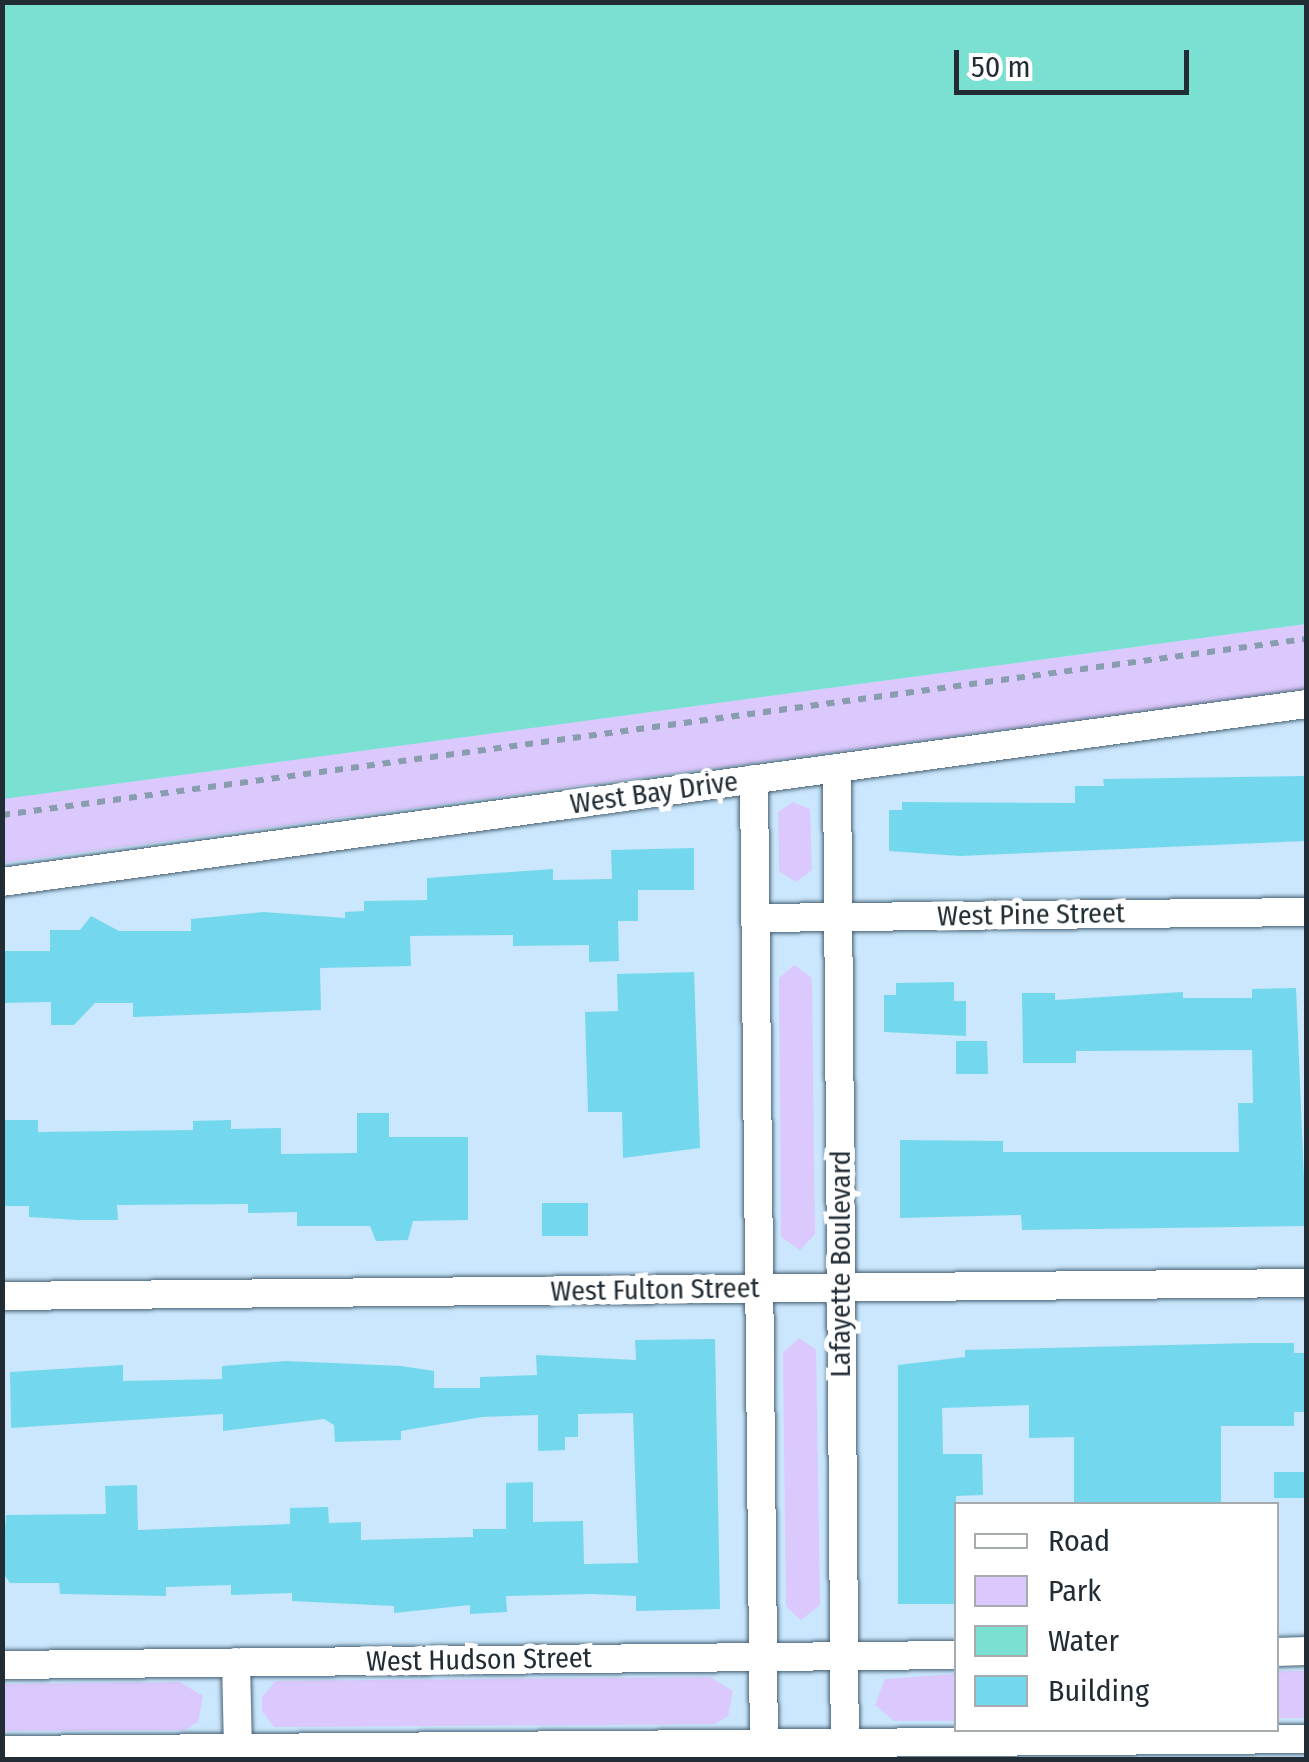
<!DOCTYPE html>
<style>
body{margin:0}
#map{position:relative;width:1309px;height:1762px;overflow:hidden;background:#cae7fd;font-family:"Fira Sans Condensed",sans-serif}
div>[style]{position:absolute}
.green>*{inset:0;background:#dbc8fc}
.water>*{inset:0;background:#7ae0d1}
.building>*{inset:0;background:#73d8ed}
.path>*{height:6px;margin-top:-3px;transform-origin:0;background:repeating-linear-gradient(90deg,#889dae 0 8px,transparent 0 16px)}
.roads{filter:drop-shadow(0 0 2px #465f72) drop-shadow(0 0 2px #465f72)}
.street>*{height:28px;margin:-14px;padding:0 14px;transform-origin:14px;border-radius:14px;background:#fff}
span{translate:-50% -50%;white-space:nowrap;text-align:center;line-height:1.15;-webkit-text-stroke:10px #fff;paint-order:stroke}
.street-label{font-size:28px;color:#212c34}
.frame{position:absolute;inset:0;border:5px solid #212c34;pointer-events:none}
.legend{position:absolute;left:954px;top:1502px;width:325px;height:230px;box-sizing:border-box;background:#fff;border:2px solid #a6abae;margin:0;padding:12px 18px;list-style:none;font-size:30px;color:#212c34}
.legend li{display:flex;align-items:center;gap:20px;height:50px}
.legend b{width:50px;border:2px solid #a6abae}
.scale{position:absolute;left:954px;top:50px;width:235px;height:45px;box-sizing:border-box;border:5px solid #212c34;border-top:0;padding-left:12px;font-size:30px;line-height:35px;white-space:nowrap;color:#212c34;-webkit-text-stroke:8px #fff;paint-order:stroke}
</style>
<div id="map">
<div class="green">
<div style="clip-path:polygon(1306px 624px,1306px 689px,3px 863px,2px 799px)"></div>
<div style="clip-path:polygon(793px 802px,810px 809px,812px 870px,796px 882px,779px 871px,778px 812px)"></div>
<div style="clip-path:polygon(794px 965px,812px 978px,815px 1234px,800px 1250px,781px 1237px,779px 978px)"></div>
<div style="clip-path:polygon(799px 1338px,816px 1350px,820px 1605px,801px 1620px,786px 1606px,783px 1353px)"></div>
<div style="clip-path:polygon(1276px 1671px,1306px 1671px,1306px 1718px,1277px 1718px)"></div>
<div style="clip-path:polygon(956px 1674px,956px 1721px,894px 1721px,875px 1705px,885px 1679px)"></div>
<div style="clip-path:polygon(710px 1677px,733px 1691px,728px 1716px,715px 1724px,274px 1727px,262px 1711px,262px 1697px,276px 1681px)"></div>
<div style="clip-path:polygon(180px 1682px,203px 1696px,198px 1722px,185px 1730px,3px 1731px,3px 1684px)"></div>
</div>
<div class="water">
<div style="clip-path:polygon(2px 3px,1306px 3px,1306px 624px,3px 799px)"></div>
</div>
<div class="building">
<div style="clip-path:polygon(1306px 776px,1306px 841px,960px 856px,889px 851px,889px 810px,902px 810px,902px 802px,1075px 803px,1075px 786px,1104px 786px,1103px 779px)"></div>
<div style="clip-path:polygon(694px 848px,694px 890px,638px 890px,638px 921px,618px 921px,619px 961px,589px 962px,589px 945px,513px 946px,513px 935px,410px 936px,411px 966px,320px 968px,321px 1010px,133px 1017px,133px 1003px,95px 1003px,74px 1025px,51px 1025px,51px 1002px,2px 1003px,2px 951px,50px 951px,50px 930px,80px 930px,91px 916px,119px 931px,191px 931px,191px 919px,263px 912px,345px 918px,345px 912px,364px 911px,364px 901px,427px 900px,427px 878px,553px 869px,553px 880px,612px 879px,611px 850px)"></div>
<div style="clip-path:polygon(694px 972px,700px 1148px,623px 1158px,622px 1112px,588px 1112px,585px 1012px,618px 1011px,617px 974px)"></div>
<div style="clip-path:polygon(954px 982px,954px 1001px,966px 1001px,966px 1036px,884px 1032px,884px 995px,896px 995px,896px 983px)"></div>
<div style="clip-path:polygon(1296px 988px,1306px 1226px,1022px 1230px,1021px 1215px,900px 1218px,900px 1140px,1003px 1141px,1003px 1152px,1239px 1152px,1238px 1103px,1253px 1103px,1252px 1050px,1076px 1051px,1076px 1063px,1023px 1063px,1022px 993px,1055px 993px,1055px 1000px,1183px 992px,1183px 998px,1252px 998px,1252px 989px)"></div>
<div style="clip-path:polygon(956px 1041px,987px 1041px,988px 1074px,956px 1074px)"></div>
<div style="clip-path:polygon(357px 1113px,389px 1113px,389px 1137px,468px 1137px,468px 1220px,413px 1221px,408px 1240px,376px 1241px,370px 1226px,297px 1226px,297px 1212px,248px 1213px,248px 1204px,117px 1205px,118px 1220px,78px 1220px,29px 1217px,29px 1206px,2px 1206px,2px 1120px,38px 1120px,38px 1132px,193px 1130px,193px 1121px,231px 1120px,231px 1129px,281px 1128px,281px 1154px,357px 1153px)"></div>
<div style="clip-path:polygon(542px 1203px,588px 1203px,588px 1236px,542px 1236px)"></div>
<div style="clip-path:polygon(715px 1339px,720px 1609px,636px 1611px,636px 1596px,592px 1594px,506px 1596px,507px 1612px,470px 1614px,470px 1605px,394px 1613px,394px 1606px,292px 1601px,292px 1593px,231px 1595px,231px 1585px,166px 1587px,166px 1596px,60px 1594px,59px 1583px,10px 1583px,2px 1572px,6px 1515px,106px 1514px,105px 1486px,137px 1485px,138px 1530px,290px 1524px,290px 1508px,328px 1507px,329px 1523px,361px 1522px,361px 1540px,473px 1537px,473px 1529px,506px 1529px,506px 1483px,533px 1482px,533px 1522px,583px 1521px,584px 1564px,638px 1563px,633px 1413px,578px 1414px,578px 1437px,565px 1437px,565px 1450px,538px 1451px,538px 1415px,482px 1417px,401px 1431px,401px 1440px,362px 1441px,335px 1442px,334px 1425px,324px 1419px,223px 1431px,223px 1414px,11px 1428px,10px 1372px,123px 1365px,123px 1381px,222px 1379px,222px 1366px,286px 1361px,401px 1366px,434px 1371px,434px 1388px,480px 1388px,480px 1377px,537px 1375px,536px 1355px,636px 1360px,635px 1340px)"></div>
<div style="clip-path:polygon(1253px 1343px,1294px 1343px,1294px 1353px,1306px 1353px,1306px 1412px,1294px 1412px,1294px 1426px,1221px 1426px,1221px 1503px,1074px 1504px,1074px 1437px,1029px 1438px,1029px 1405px,942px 1408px,943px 1454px,982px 1454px,983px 1495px,956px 1496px,956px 1604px,898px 1604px,898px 1365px,965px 1357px,965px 1350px)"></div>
<div style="clip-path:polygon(1274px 1472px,1304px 1472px,1305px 1498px,1274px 1498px)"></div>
</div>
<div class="path">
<div style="left:2px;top:815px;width:1316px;rotate:-7.69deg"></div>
</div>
<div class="roads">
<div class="street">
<div style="left:837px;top:768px;width:990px;rotate:89.54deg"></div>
<div style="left:754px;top:779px;width:979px;rotate:89.41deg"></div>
<div style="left:2px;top:882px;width:1316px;rotate:-7.77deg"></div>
<div style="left:755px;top:918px;width:551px;rotate:-0.62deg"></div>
<div style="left:2px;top:1296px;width:1304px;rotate:-0.57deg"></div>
<div style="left:1276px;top:1652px;width:30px;rotate:-2deg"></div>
<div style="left:236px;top:1662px;width:86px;rotate:88.7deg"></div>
<div style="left:2px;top:1665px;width:954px;rotate:-0.6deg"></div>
<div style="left:2px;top:1750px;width:1304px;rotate:-0.48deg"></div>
</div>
</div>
<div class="street-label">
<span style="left:654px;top:793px;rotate:-8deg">West Bay Drive</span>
<span style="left:1031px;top:915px;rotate:-1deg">West Pine Street</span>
<span style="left:841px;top:1264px;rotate:-90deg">Lafayette Boulevard</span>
<span style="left:655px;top:1290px;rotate:-1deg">West Fulton Street</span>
<span style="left:479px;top:1660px;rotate:-1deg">West Hudson Street</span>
</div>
<div class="frame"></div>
<ul class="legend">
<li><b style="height:12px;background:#fff"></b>Road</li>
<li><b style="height:28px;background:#dbc8fc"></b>Park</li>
<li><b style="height:28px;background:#7ae0d1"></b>Water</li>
<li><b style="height:28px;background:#73d8ed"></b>Building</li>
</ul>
<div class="scale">50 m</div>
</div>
